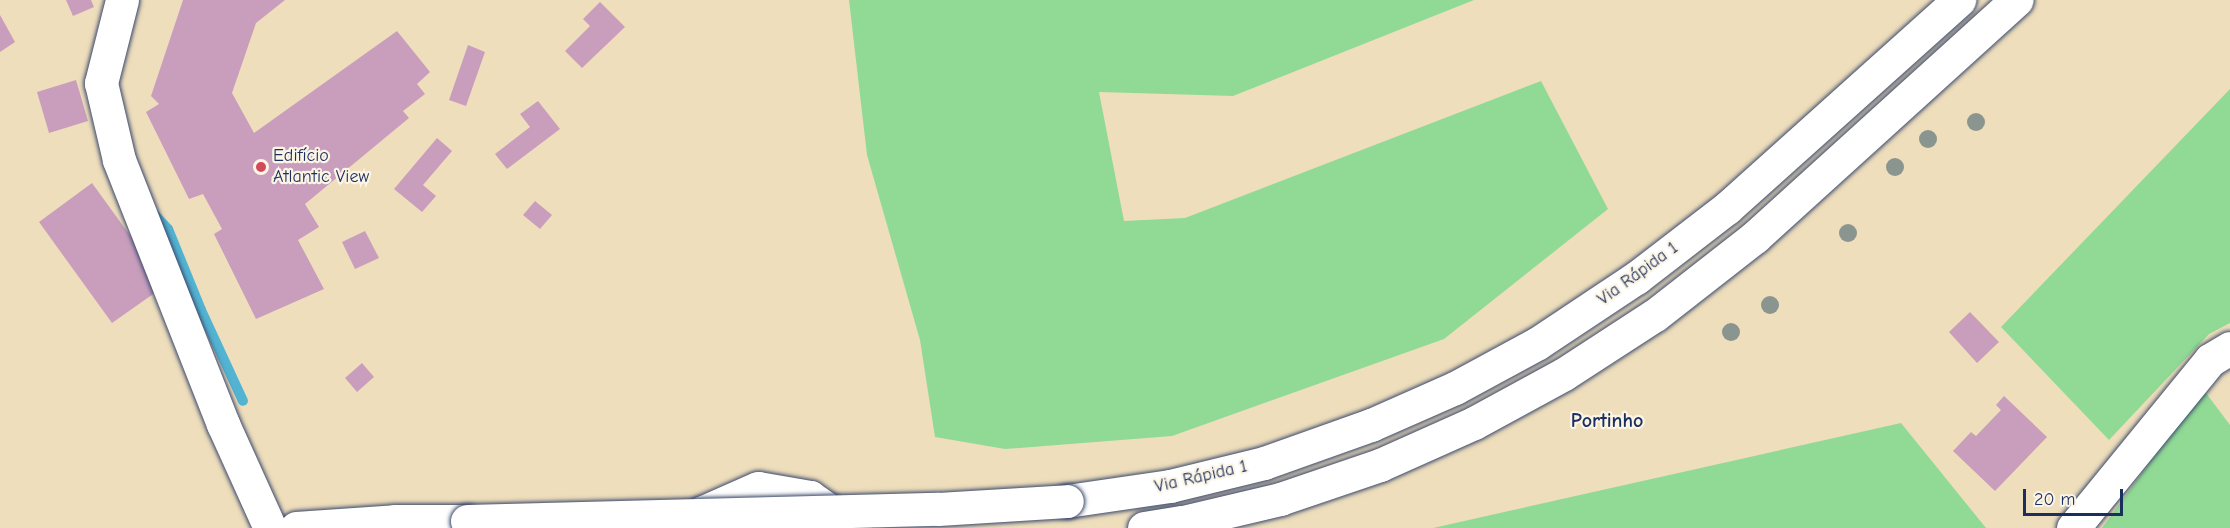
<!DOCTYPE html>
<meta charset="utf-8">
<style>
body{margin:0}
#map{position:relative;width:2230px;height:528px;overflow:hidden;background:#eedebc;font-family:"Comic Neue",sans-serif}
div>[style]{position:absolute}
.green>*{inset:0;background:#91da95}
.stream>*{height:10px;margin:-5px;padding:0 5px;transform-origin:5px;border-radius:5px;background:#53b3d2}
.building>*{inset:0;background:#c99ebd}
.roads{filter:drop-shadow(0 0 2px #3b496c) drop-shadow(0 0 2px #3b496c)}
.minor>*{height:33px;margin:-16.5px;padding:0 16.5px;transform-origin:16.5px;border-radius:16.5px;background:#fff}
.highway>*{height:33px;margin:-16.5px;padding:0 16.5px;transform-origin:16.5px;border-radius:16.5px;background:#fff}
.bridges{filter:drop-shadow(0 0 2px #3b496c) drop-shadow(0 0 2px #3b496c)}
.highway-bridge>*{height:33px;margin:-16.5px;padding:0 16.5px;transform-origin:16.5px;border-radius:16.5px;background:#fff}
.trees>*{width:18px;height:18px;margin:-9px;border-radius:50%;background:#8a9590}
.dots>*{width:16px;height:16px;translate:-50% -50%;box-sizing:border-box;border:3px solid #fcf5e5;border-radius:50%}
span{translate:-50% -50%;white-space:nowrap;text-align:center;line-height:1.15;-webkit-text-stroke:4.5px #fcf5e5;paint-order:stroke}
.poi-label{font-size:18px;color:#1b2f5e}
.left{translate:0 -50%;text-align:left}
.street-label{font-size:18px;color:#1b2f5e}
.neighbourhood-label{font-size:20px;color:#1b2f5e;font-weight:700}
.scale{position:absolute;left:2023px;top:489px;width:100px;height:27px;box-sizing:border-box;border:3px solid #1b2f5e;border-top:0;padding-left:8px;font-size:18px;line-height:21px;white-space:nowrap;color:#1b2f5e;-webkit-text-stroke:4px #fcf5e5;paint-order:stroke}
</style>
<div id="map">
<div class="green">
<div style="clip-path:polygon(849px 0,1474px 0,1233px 96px,1099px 92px,1124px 221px,1185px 218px,1541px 81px,1608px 209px,1444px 339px,1172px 436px,1005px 449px,935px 437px,920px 340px,867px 155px)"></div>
<div style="clip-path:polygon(2230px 89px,2230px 323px,2209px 334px,2109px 440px,2001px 327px)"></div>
<div style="clip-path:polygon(2203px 389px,2230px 425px,2230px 528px,2102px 528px)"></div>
<div style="clip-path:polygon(1901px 423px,1986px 528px,1433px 528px)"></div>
</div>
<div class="stream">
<div style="left:153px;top:213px;width:22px;rotate:47deg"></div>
<div style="left:168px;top:229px;width:87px;rotate:67.8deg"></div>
<div style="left:201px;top:310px;width:100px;rotate:65.2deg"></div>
</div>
<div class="building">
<div style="clip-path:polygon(66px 0,91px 0,94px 7px,73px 16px)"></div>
<div style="clip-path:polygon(183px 0,285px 0,256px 23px,232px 93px,254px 133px,397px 31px,430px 72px,417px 84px,425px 94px,403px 111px,409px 118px,305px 204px,319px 227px,298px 240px,324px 289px,256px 319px,214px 234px,222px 229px,203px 194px,189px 199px,146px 112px,159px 104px,151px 96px)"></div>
<div style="clip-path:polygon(600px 2px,625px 27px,582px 68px,565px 51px,590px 26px,583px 19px)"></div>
<div style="clip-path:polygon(0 15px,15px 42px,0 52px)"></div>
<div style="clip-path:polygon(468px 45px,485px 52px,466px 106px,449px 100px)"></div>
<div style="clip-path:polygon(76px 80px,88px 121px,49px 133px,37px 92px)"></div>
<div style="clip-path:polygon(538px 101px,560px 129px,507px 169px,495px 154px,530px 127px,520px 114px)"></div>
<div style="clip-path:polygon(437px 138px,452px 151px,423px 185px,436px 196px,422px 212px,394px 189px)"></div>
<div style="clip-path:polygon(92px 183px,166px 285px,112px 323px,39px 222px)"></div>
<div style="clip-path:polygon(535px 201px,552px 215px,540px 229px,523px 215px)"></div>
<div style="clip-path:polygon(365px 231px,379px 258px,355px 269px,342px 242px)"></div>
<div style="clip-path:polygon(1970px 312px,1999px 342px,1977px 363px,1949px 332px)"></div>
<div style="clip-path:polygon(362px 363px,374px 377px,357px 392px,345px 378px)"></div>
<div style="clip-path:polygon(2004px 396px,2047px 437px,1995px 491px,1953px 451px,1971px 432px,1976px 436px,2001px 410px,1996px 405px)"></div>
</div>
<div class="roads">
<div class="minor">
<div style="left:122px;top:0;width:86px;rotate:104.2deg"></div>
<div style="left:101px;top:83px;width:79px;rotate:76.8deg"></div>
<div style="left:119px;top:160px;width:284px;rotate:68.5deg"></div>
<div style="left:223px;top:424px;width:114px;rotate:65.7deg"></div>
<div style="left:696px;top:518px;width:9px;rotate:-41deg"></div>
<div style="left:703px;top:512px;width:60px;rotate:-23.6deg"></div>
<div style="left:758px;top:488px;width:53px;rotate:9.8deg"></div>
<div style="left:810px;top:497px;width:55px;rotate:34.6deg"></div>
<div style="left:2073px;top:528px;width:217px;rotate:-50.8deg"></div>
<div style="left:2210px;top:360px;width:23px;rotate:-31deg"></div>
</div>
<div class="highway">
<div style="left:1067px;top:501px;width:104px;rotate:-8.3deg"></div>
<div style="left:1170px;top:486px;width:97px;rotate:-13.7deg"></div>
<div style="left:1264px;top:463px;width:114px;rotate:-19.6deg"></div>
<div style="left:1371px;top:425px;width:92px;rotate:-23.8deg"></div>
<div style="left:1455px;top:388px;width:94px;rotate:-28.5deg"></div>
<div style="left:1538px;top:343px;width:118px;rotate:-33.6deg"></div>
<div style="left:1636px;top:278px;width:115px;rotate:-37.6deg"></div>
<div style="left:1727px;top:208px;width:312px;rotate:-41.9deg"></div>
<div style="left:296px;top:528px;width:99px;rotate:-4deg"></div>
<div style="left:395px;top:521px;width:72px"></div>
<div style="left:1144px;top:528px;width:39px;rotate:-9deg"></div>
<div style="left:1183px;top:522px;width:100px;rotate:-13.3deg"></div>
<div style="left:1280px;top:499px;width:106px;rotate:-18.8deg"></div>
<div style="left:1380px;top:465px;width:103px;rotate:-24.1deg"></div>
<div style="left:1474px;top:423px;width:102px;rotate:-28.6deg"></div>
<div style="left:1564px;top:374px;width:108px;rotate:-33deg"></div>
<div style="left:1655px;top:315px;width:127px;rotate:-38deg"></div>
<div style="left:1755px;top:237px;width:353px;rotate:-42.2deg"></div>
</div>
</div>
<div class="bridges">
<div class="highway-bridge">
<div style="left:467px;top:521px;width:471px;rotate:-1.5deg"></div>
<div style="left:938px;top:509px;width:129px;rotate:-3.5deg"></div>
</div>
</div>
<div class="trees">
<div style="left:1976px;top:122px"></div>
<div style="left:1928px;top:139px"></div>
<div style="left:1895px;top:167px"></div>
<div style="left:1848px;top:233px"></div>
<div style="left:1770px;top:305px"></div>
<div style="left:1731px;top:332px"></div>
</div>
<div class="dots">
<div style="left:261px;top:167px;background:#d1495b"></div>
</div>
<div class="poi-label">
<span class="left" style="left:273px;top:167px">Edifício<br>Atlantic View</span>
</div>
<div class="street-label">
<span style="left:1638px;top:274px;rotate:-36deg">Via Rápida 1</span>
<span style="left:1201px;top:477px;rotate:-13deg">Via Rápida 1</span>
</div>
<div class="neighbourhood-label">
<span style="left:1607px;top:420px">Portinho</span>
</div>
<div class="scale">20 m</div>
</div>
